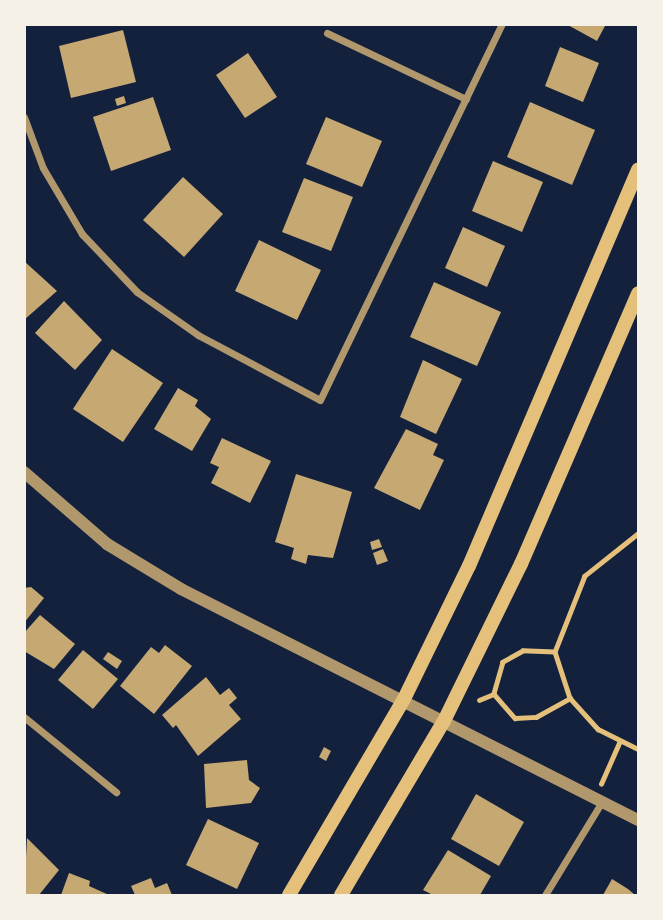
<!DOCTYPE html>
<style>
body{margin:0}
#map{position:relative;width:663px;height:920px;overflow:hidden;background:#14213d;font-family:"Varela Round",sans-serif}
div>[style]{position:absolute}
.building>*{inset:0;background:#c6a872}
.path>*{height:4.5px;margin:-2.25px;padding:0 2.25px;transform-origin:2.25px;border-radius:2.25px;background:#e5c07b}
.minor>*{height:7px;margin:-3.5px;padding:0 3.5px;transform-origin:3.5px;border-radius:3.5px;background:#b1986c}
.tertiary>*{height:12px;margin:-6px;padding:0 6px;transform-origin:6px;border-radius:6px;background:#b1986c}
.secondary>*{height:14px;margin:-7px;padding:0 7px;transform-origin:7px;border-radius:7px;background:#e5c07b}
span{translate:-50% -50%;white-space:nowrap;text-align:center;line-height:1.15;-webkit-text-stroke:7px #f6f1e7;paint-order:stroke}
.frame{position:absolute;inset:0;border:26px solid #f6f1e7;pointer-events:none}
</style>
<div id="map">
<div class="building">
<div style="clip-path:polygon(566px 24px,606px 24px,597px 41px)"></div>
<div style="clip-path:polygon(123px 30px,136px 82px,71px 98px,59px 46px)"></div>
<div style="clip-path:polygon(560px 47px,599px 63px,583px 102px,545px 86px)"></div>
<div style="clip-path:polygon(248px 53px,277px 97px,245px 118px,216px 75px)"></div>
<div style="clip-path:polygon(124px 96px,126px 103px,117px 106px,115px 99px)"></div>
<div style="clip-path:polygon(153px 97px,171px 150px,111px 171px,93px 117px)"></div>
<div style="clip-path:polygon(530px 102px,595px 130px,572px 185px,507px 157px)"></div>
<div style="clip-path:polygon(326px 117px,382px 141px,362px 187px,306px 164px)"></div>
<div style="clip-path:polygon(493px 161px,543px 182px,522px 232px,472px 211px)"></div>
<div style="clip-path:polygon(183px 177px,223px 214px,184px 257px,143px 220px)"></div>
<div style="clip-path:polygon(304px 178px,353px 197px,331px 251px,282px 232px)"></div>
<div style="clip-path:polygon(463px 227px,505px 246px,487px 287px,445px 268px)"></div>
<div style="clip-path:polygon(259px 240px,321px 270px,297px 320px,235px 291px)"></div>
<div style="clip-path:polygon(24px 261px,57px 291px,24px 320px)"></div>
<div style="clip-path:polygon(434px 282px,501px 312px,477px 366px,410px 337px)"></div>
<div style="clip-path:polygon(64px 301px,102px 340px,75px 370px,35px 333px)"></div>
<div style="clip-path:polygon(112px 349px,163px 383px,123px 442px,73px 409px)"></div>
<div style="clip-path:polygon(423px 360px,462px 379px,436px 434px,400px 417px)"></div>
<div style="clip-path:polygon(178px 388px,198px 400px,195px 406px,211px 419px,192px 451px,154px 429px)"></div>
<div style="clip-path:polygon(406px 429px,438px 444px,433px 455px,444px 460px,420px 510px,374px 488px)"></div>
<div style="clip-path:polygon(222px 438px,271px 461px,250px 503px,211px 483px,219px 467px,210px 463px)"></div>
<div style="clip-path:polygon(296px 474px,352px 492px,333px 558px,308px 555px,306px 564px,291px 559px,294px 548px,275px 542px)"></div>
<div style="clip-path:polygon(379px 539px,382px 547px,372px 550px,370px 542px)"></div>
<div style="clip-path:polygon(383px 549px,388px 561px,377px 565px,373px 553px)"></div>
<div style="clip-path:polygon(31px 587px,44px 598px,24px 623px,24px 588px)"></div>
<div style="clip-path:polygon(40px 615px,75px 644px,54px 669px,24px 651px,24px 633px)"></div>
<div style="clip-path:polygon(165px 645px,192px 666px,154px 714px,120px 686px,151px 647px,159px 653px)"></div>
<div style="clip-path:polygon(83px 650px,118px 679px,93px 709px,58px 680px)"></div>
<div style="clip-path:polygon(108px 652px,122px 661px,117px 669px,103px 659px)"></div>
<div style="clip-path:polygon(206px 677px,220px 695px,229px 688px,237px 698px,229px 705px,241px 719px,198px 756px,176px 725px,173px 728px,162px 715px)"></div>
<div style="clip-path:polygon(324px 747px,331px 751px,326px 761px,319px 757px)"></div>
<div style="clip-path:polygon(247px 760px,249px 780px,260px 788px,251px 803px,206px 808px,204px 764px)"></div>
<div style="clip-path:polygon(476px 794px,524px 822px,499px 866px,451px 839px)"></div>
<div style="clip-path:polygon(208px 819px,259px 843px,237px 889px,186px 865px)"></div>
<div style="clip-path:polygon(27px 838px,59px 870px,39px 895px,24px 895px)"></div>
<div style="clip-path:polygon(448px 850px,491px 876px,480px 895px,433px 895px,423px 890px)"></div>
<div style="clip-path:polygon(69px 873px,90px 881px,89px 886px,109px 895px,61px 895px)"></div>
<div style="clip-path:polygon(151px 878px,155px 888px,167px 883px,172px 895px,135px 895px,131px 886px)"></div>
<div style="clip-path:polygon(612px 879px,628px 889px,635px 895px,603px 895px)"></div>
</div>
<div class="path">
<div style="left:638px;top:534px;width:68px;rotate:141.6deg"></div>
<div style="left:585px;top:576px;width:82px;rotate:111.5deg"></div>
<div style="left:555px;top:652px;width:48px;rotate:71.9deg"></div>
<div style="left:570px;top:698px;width:42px;rotate:47.9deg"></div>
<div style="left:598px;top:729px;width:45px;rotate:26.6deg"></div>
<div style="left:555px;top:652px;width:32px;rotate:-178deg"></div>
<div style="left:523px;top:651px;width:23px;rotate:151deg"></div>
<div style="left:503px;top:662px;width:33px;rotate:106deg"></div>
<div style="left:494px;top:694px;width:32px;rotate:49deg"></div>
<div style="left:515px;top:718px;width:21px;rotate:-3deg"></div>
<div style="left:536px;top:717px;width:39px;rotate:-29deg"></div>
<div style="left:479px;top:700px;width:16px;rotate:-22deg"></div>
<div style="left:601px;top:784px;width:45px;rotate:-66.3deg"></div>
</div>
<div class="minor">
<div style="left:327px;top:33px;width:154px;rotate:25.4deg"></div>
<div style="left:24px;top:117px;width:54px;rotate:69.6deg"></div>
<div style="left:43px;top:168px;width:77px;rotate:59.4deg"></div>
<div style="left:82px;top:234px;width:80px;rotate:46.5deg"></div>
<div style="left:137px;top:292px;width:75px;rotate:35.2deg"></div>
<div style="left:198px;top:335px;width:138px;rotate:28deg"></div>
<div style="left:320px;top:400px;width:418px;rotate:-64.2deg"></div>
<div style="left:24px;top:717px;width:119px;rotate:39.2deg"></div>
<div style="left:545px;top:895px;width:111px;rotate:-58.6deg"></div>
</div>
<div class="tertiary">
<div style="left:24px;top:472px;width:110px;rotate:40.9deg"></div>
<div style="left:107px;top:544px;width:87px;rotate:31.3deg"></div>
<div style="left:181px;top:589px;width:512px;rotate:26.82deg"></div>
</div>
<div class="secondary">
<div style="left:289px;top:895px;width:227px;rotate:-59.6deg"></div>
<div style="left:404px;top:699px;width:148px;rotate:-64deg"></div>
<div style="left:469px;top:566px;width:431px;rotate:-66.9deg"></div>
<div style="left:341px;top:895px;width:202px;rotate:-59.4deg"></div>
<div style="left:444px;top:721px;width:175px;rotate:-63.9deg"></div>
<div style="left:521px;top:564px;width:295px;rotate:-66.6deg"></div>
</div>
<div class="frame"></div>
</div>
